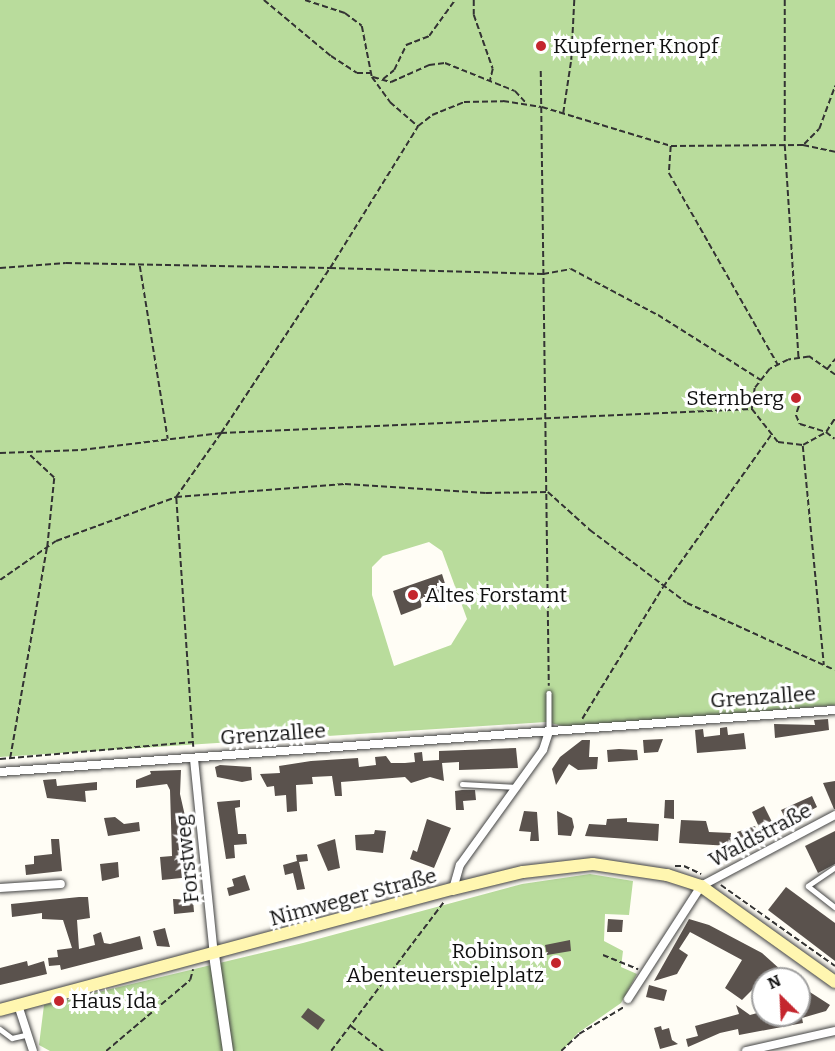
<!DOCTYPE html>
<meta charset="utf-8">
<style>
body{margin:0}
#map{position:relative;width:835px;height:1051px;overflow:hidden;background:#fffdf5;font-family:Bitter,serif}
div>[style]{position:absolute}
.forest>*{inset:0;background:#b9dc9c}
.building>*{inset:0;background:#5a524d}
.path>*{height:1.5px;margin-top:-0.75px;transform-origin:0;background:repeating-linear-gradient(90deg,#333 0 6px,transparent 0 9px)}
.roads{filter:drop-shadow(0 0 2px #444) drop-shadow(0 0 2px #444)}
.service>*{height:4.5px;margin:-2.25px;padding:0 2.25px;transform-origin:2.25px;border-radius:2.25px;background:#fff}
.minor>*{height:8px;margin:-4px;padding:0 4px;transform-origin:4px;border-radius:4px;background:#fff}
.tertiary>*{height:10px;margin:-5px;padding:0 5px;transform-origin:5px;border-radius:5px;background:#fff}
.secondary>*{height:12px;margin:-6px;padding:0 6px;transform-origin:6px;border-radius:6px;background:#fff6b0}
.dots>*{width:16px;height:16px;translate:-50% -50%;box-sizing:border-box;border:3px solid #fff;border-radius:50%}
span{translate:-50% -50%;white-space:nowrap;text-align:center;line-height:1.15;-webkit-text-stroke:6px #fff;paint-order:stroke}
.poi-label{font-size:21px;color:#111}
.left{translate:0 -50%;text-align:left}
.right{translate:-100% -50%;text-align:right}
.street-label{font-size:21px;color:#111}
.north{position:absolute;left:751px;top:967px;width:60px;height:60px;box-sizing:border-box;background:#fff;border:2px solid #a0a0a0;border-radius:50%;rotate:336deg;font-size:16px;font-weight:700;line-height:24px;text-align:center;color:#111}
.north::after{content:'';display:block;margin:auto;width:21px;height:27px;background:#c4262e;clip-path:polygon(50% 0,100% 100%,50% 72%,0 100%)}
</style>
<div id="map">
<div class="forest">
<div style="clip-path:polygon(evenodd,0 0,835px 0,835px 705px,576px 729px,546px 722px,0 757px,0 0,429px 542px,442px 551px,467px 619px,451px 645px,394px 666px,372px 595px,372px 567px,383px 556px,429px 542px)"></div>
<div style="clip-path:polygon(590px 874px,633px 881px,629px 915px,605px 914px,604px 941px,623px 951px,621px 967px,637px 974px,621px 1003px,578px 1033px,562px 1051px,50px 1051px,39px 1045px,44px 1005px,303px 943px,522px 884px)"></div>
</div>
<div class="building">
<div style="clip-path:polygon(442px 574px,447px 590px,420px 599px,422px 607px,401px 615px,393px 591px)"></div>
<div style="clip-path:polygon(828px 719px,829px 730px,775px 738px,774px 724px,815px 725px,814px 720px)"></div>
<div style="clip-path:polygon(727px 727px,728px 735px,744px 733px,746px 749px,697px 753px,695px 730px,703px 729px,704px 737px,720px 735px,720px 728px)"></div>
<div style="clip-path:polygon(663px 739px,658px 752px,644px 753px,643px 740px)"></div>
<div style="clip-path:polygon(582px 740px,590px 740px,589px 757px,598px 757px,597px 769px,578px 770px,569px 764px,556px 785px,552px 769px,560px 757px)"></div>
<div style="clip-path:polygon(516px 748px,518px 768px,459px 770px,459px 762px,442px 763px,444px 781px,430px 777px,411px 783px,405px 777px,341px 782px,342px 796px,335px 796px,332px 776px,312px 777px,313px 784px,296px 785px,297px 811px,287px 812px,286px 795px,275px 796px,274px 786px,267px 787px,260px 774px,280px 773px,279px 766px,311px 761px,358px 758px,359px 767px,376px 765px,375px 757px,386px 756px,391px 763px,405px 763px,415px 762px,414px 753px,422px 752px,423px 761px,439px 760px,439px 751px)"></div>
<div style="clip-path:polygon(619px 749px,637px 750px,638px 760px,608px 762px,607px 750px)"></div>
<div style="clip-path:polygon(220px 765px,251px 767px,252px 780px,242px 782px,217px 777px,215px 767px)"></div>
<div style="clip-path:polygon(181px 770px,180px 794px,185px 816px,180px 817px,181px 850px,183px 863px,190px 863px,191px 877px,162px 880px,160px 857px,172px 856px,170px 790px,167px 784px,136px 788px,136px 780px,151px 774px,150px 771px)"></div>
<div style="clip-path:polygon(56px 779px,57px 786px,97px 782px,97px 790px,85px 791px,86px 802px,47px 798px,43px 780px)"></div>
<div style="clip-path:polygon(835px 781px,835px 809px,834px 809px,823px 783px)"></div>
<div style="clip-path:polygon(462px 790px,475px 790px,476px 800px,463px 801px,464px 810px,456px 810px,455px 791px)"></div>
<div style="clip-path:polygon(812px 796px,817px 807px,793px 820px,791px 815px,785px 818px,781px 810px)"></div>
<div style="clip-path:polygon(240px 800px,240px 807px,235px 808px,238px 834px,246px 834px,247px 844px,234px 845px,235px 858px,226px 859px,217px 802px)"></div>
<div style="clip-path:polygon(665px 800px,674px 800px,674px 819px,664px 818px)"></div>
<div style="clip-path:polygon(764px 806px,772px 822px,759px 827px,752px 812px)"></div>
<div style="clip-path:polygon(524px 811px,537px 812px,539px 841px,530px 841px,531px 832px,519px 831px)"></div>
<div style="clip-path:polygon(557px 811px,572px 818px,574px 827px,571px 836px,558px 835px)"></div>
<div style="clip-path:polygon(115px 817px,124px 824px,139px 822px,140px 831px,108px 836px,104px 818px)"></div>
<div style="clip-path:polygon(627px 818px,627px 822px,659px 824px,658px 841px,585px 836px,589px 824px,606px 825px,607px 819px)"></div>
<div style="clip-path:polygon(427px 819px,451px 828px,434px 868px,410px 859px,413px 850px,417px 852px)"></div>
<div style="clip-path:polygon(681px 820px,706px 821px,709px 832px,731px 833px,730px 846px,679px 843px)"></div>
<div style="clip-path:polygon(755px 826px,760px 837px,745px 845px,737px 832px)"></div>
<div style="clip-path:polygon(375px 830px,386px 831px,383px 853px,356px 850px,355px 835px,374px 834px)"></div>
<div style="clip-path:polygon(835px 831px,835px 864px,818px 873px,805px 846px)"></div>
<div style="clip-path:polygon(51px 839px,59px 839px,62px 871px,26px 875px,25px 865px,34px 864px,34px 856px,52px 854px)"></div>
<div style="clip-path:polygon(335px 839px,340px 868px,328px 871px,317px 845px)"></div>
<div style="clip-path:polygon(307px 854px,308px 861px,299px 862px,305px 889px,297px 890px,293px 873px,285px 875px,283px 865px,297px 861px,296px 855px)"></div>
<div style="clip-path:polygon(118px 862px,119px 877px,102px 881px,100px 864px)"></div>
<div style="clip-path:polygon(245px 875px,250px 890px,229px 896px,227px 888px,234px 886px,232px 879px)"></div>
<div style="clip-path:polygon(786px 887px,835px 923px,835px 961px,768px 910px)"></div>
<div style="clip-path:polygon(79px 897px,88px 897px,90px 918px,77px 920px,79px 949px,95px 945px,93px 935px,101px 932px,104px 943px,110px 944px,140px 936px,143px 949px,61px 970px,60px 965px,49px 966px,48px 958px,58px 957px,57px 950px,72px 948px,63px 920px,42px 919px,42px 913px,12px 917px,11px 904px)"></div>
<div style="clip-path:polygon(173px 899px,193px 900px,194px 912px,174px 914px)"></div>
<div style="clip-path:polygon(608px 919px,623px 920px,622px 932px,607px 932px)"></div>
<div style="clip-path:polygon(689px 919px,709px 925px,762px 953px,791px 979px,763px 979px,742px 1000px,725px 988px,742px 960px,690px 932px,679px 949px,688px 955px,677px 974px,654px 981px)"></div>
<div style="clip-path:polygon(165px 928px,167px 936px,170px 947px,157px 946px,153px 931px)"></div>
<div style="clip-path:polygon(570px 940px,571px 951px,547px 955px,545px 945px)"></div>
<div style="clip-path:polygon(27px 961px,28px 966px,44px 961px,47px 974px,0 985px,0 968px)"></div>
<div style="clip-path:polygon(649px 985px,667px 990px,664px 1001px,646px 997px)"></div>
<div style="clip-path:polygon(799px 985px,830px 1005px,826px 1011px,802px 1018px,803px 1023px,739px 1035px,738px 1029px,720px 1033px,688px 1047px,686px 1039px,698px 1036px,695px 1026px,739px 1014px,736px 1005px,750px 1015px,761px 1012px,763px 1018px,799px 1015px)"></div>
<div style="clip-path:polygon(308px 1008px,325px 1020px,318px 1030px,301px 1017px)"></div>
<div style="clip-path:polygon(661px 1026px,662px 1030px,669px 1028px,672px 1040px,678px 1044px,660px 1049px,654px 1028px)"></div>
</div>
<div class="path">
<div style="left:264px;top:0;width:87px;rotate:39.9deg"></div>
<div style="left:331px;top:56px;width:31px;rotate:33deg"></div>
<div style="left:357px;top:73px;width:13px"></div>
<div style="left:305px;top:0;width:42px;rotate:18deg"></div>
<div style="left:345px;top:13px;width:21px;rotate:37deg"></div>
<div style="left:362px;top:26px;width:52px;rotate:78.9deg"></div>
<div style="left:372px;top:77px;width:31px;rotate:54deg"></div>
<div style="left:390px;top:102px;width:37px;rotate:41deg"></div>
<div style="left:474px;top:0;width:15px;rotate:90deg"></div>
<div style="left:474px;top:15px;width:57px;rotate:70.6deg"></div>
<div style="left:493px;top:69px;width:13px;rotate:103deg"></div>
<div style="left:785px;top:0;width:145px;rotate:90deg"></div>
<div style="left:785px;top:145px;width:214px;rotate:86.3deg"></div>
<div style="left:541px;top:71px;width:615px;rotate:89.25deg"></div>
<div style="left:373px;top:77px;width:19px;rotate:16deg"></div>
<div style="left:391px;top:82px;width:42px;rotate:-24.1deg"></div>
<div style="left:429px;top:65px;width:16px;rotate:-7deg"></div>
<div style="left:445px;top:63px;width:75px;rotate:21.8deg"></div>
<div style="left:515px;top:91px;width:16px;rotate:47deg"></div>
<div style="left:383px;top:79px;width:14px;rotate:-39deg"></div>
<div style="left:394px;top:70px;width:28px;rotate:-64deg"></div>
<div style="left:406px;top:45px;width:25px;rotate:-21deg"></div>
<div style="left:429px;top:36px;width:44px;rotate:-54.2deg"></div>
<div style="left:563px;top:113px;width:54px;rotate:-81.4deg"></div>
<div style="left:571px;top:60px;width:60px;rotate:-87.1deg"></div>
<div style="left:804px;top:144px;width:21px;rotate:-45deg"></div>
<div style="left:819px;top:129px;width:46px;rotate:-69.6deg"></div>
<div style="left:671px;top:146px;width:27px;rotate:94deg"></div>
<div style="left:669px;top:173px;width:221px;rotate:60.4deg"></div>
<div style="left:140px;top:266px;width:175px;rotate:80.8deg"></div>
<div style="left:0;top:268px;width:66px;rotate:-4.3deg"></div>
<div style="left:66px;top:263px;width:264px;rotate:1.1deg"></div>
<div style="left:330px;top:268px;width:167px;rotate:-58.2deg"></div>
<div style="left:418px;top:126px;width:18px;rotate:-38deg"></div>
<div style="left:432px;top:115px;width:35px;rotate:-22deg"></div>
<div style="left:464px;top:102px;width:39px;rotate:-1deg"></div>
<div style="left:503px;top:101px;width:39px;rotate:9deg"></div>
<div style="left:542px;top:107px;width:135px;rotate:16.8deg"></div>
<div style="left:671px;top:146px;width:132px;rotate:-0.4deg"></div>
<div style="left:803px;top:145px;width:33px;rotate:12deg"></div>
<div style="left:827px;top:369px;width:13px;rotate:-51deg"></div>
<div style="left:835px;top:375px;width:32px;rotate:-145deg"></div>
<div style="left:809px;top:357px;width:21px;rotate:172deg"></div>
<div style="left:788px;top:360px;width:20px;rotate:153deg"></div>
<div style="left:770px;top:369px;width:24px;rotate:128deg"></div>
<div style="left:755px;top:388px;width:21px;rotate:98deg"></div>
<div style="left:752px;top:409px;width:42px;rotate:51.8deg"></div>
<div style="left:778px;top:442px;width:25px;rotate:7deg"></div>
<div style="left:803px;top:445px;width:26px;rotate:-29deg"></div>
<div style="left:826px;top:432px;width:17px;rotate:-57deg"></div>
<div style="left:802px;top:398px;width:18px;rotate:109deg"></div>
<div style="left:796px;top:415px;width:10px;rotate:66deg"></div>
<div style="left:800px;top:424px;width:27px;rotate:17deg"></div>
<div style="left:826px;top:432px;width:11px;rotate:38deg"></div>
<div style="left:803px;top:446px;width:220px;rotate:84.5deg"></div>
<div style="left:0;top:453px;width:81px;rotate:-2.1deg"></div>
<div style="left:81px;top:450px;width:141px;rotate:-6.9deg"></div>
<div style="left:221px;top:433px;width:198px;rotate:-56.6deg"></div>
<div style="left:330px;top:268px;width:213px;rotate:1.6deg"></div>
<div style="left:543px;top:274px;width:28px;rotate:-10deg"></div>
<div style="left:571px;top:269px;width:98px;rotate:27.9deg"></div>
<div style="left:658px;top:315px;width:122px;rotate:32.3deg"></div>
<div style="left:0;top:580px;width:68px;rotate:-34.9deg"></div>
<div style="left:56px;top:541px;width:128px;rotate:-20.1deg"></div>
<div style="left:176px;top:497px;width:169px;rotate:-4.4deg"></div>
<div style="left:345px;top:484px;width:141px;rotate:3.7deg"></div>
<div style="left:486px;top:493px;width:62px;rotate:-0.9deg"></div>
<div style="left:548px;top:492px;width:57px;rotate:42.1deg"></div>
<div style="left:590px;top:530px;width:121px;rotate:37deg"></div>
<div style="left:687px;top:603px;width:162px;rotate:24.4deg"></div>
<div style="left:582px;top:719px;width:155px;rotate:-58.5deg"></div>
<div style="left:663px;top:587px;width:186px;rotate:-54.6deg"></div>
<div style="left:193px;top:747px;width:251px;rotate:-93.9deg"></div>
<div style="left:176px;top:497px;width:78px;rotate:-54.9deg"></div>
<div style="left:221px;top:433px;width:532px;rotate:-2.59deg"></div>
<div style="left:10px;top:758px;width:214px;rotate:-80.1deg"></div>
<div style="left:47px;top:547px;width:69px;rotate:-84.2deg"></div>
<div style="left:54px;top:478px;width:37px;rotate:-137deg"></div>
<div style="left:0;top:759px;width:194px;rotate:-5deg"></div>
<div style="left:675px;top:866px;width:9px"></div>
<div style="left:684px;top:866px;width:19px;rotate:25deg"></div>
<div style="left:721px;top:885px;width:140px;rotate:35.4deg"></div>
<div style="left:603px;top:955px;width:38px;rotate:22deg"></div>
<div style="left:351px;top:1026px;width:41px;rotate:38deg"></div>
<div style="left:106px;top:1051px;width:110px;rotate:-40.2deg"></div>
<div style="left:190px;top:980px;width:11px;rotate:-75deg"></div>
<div style="left:331px;top:1051px;width:186px;rotate:-52.9deg"></div>
<div style="left:561px;top:1051px;width:25px;rotate:-43deg"></div>
<div style="left:579px;top:1034px;width:52px;rotate:-31deg"></div>
</div>
<div class="roads">
<div class="service">
<div style="left:549px;top:693px;width:38px;rotate:90deg"></div>
<div style="left:462px;top:784px;width:55px;rotate:3.1deg"></div>
<div style="left:835px;top:868px;width:32px;rotate:146deg"></div>
<div style="left:808px;top:886px;width:34px;rotate:38deg"></div>
<div style="left:0;top:1029px;width:15px;rotate:37deg"></div>
<div style="left:12px;top:1038px;width:13px;rotate:-13deg"></div>
</div>
<div class="minor">
<div style="left:194px;top:759px;width:197px;rotate:84.2deg"></div>
<div style="left:0;top:772px;width:837px;rotate:-4.25deg"></div>
<div style="left:0;top:888px;width:61px;rotate:-3.8deg"></div>
<div style="left:453px;top:889px;width:25px;rotate:-74deg"></div>
<div style="left:460px;top:865px;width:142px;rotate:-54.2deg"></div>
<div style="left:543px;top:750px;width:20px;rotate:-72deg"></div>
<div style="left:628px;top:999px;width:135px;rotate:-57.1deg"></div>
<div style="left:701px;top:886px;width:152px;rotate:-27.9deg"></div>
<div style="left:18px;top:1005px;width:48px;rotate:71.9deg"></div>
<div style="left:746px;top:1051px;width:91px;rotate:-12.7deg"></div>
</div>
<div class="tertiary">
<div style="left:214px;top:955px;width:97px;rotate:81.7deg"></div>
</div>
<div class="secondary">
<div style="left:0;top:1010px;width:469px;rotate:-15deg"></div>
<div style="left:453px;top:889px;width:72px;rotate:-13.7deg"></div>
<div style="left:523px;top:872px;width:70px;rotate:-6.5deg"></div>
<div style="left:593px;top:864px;width:75px;rotate:8.5deg"></div>
<div style="left:667px;top:875px;width:36px;rotate:18deg"></div>
<div style="left:701px;top:886px;width:165px;rotate:35.6deg"></div>
</div>
</div>
<div class="dots">
<div style="left:541px;top:46px;background:#c4262e"></div>
<div style="left:796px;top:398px;background:#c4262e"></div>
<div style="left:413px;top:595px;background:#c4262e"></div>
<div style="left:556px;top:963px;background:#c4262e"></div>
<div style="left:59px;top:1001px;background:#c4262e"></div>
</div>
<div class="poi-label">
<span class="left" style="left:553px;top:46px">Kupferner Knopf</span>
<span class="right" style="left:784px;top:398px">Sternberg</span>
<span class="left" style="left:425px;top:595px">Altes Forstamt</span>
<span class="right" style="left:544px;top:963px">Robinson<br>Abenteuerspielplatz</span>
<span class="left" style="left:71px;top:1001px">Haus Ida</span>
</div>
<div class="street-label">
<span style="left:763px;top:697px;rotate:-4deg">Grenzallee</span>
<span style="left:273px;top:734px;rotate:-4deg">Grenzallee</span>
<span style="left:760px;top:835px;rotate:-28deg">Waldstraße</span>
<span style="left:187px;top:859px;rotate:-96deg">Forstweg</span>
<span style="left:353px;top:897px;rotate:-15deg">Nimweger Straße</span>
</div>
<div class="north">N</div>
</div>
